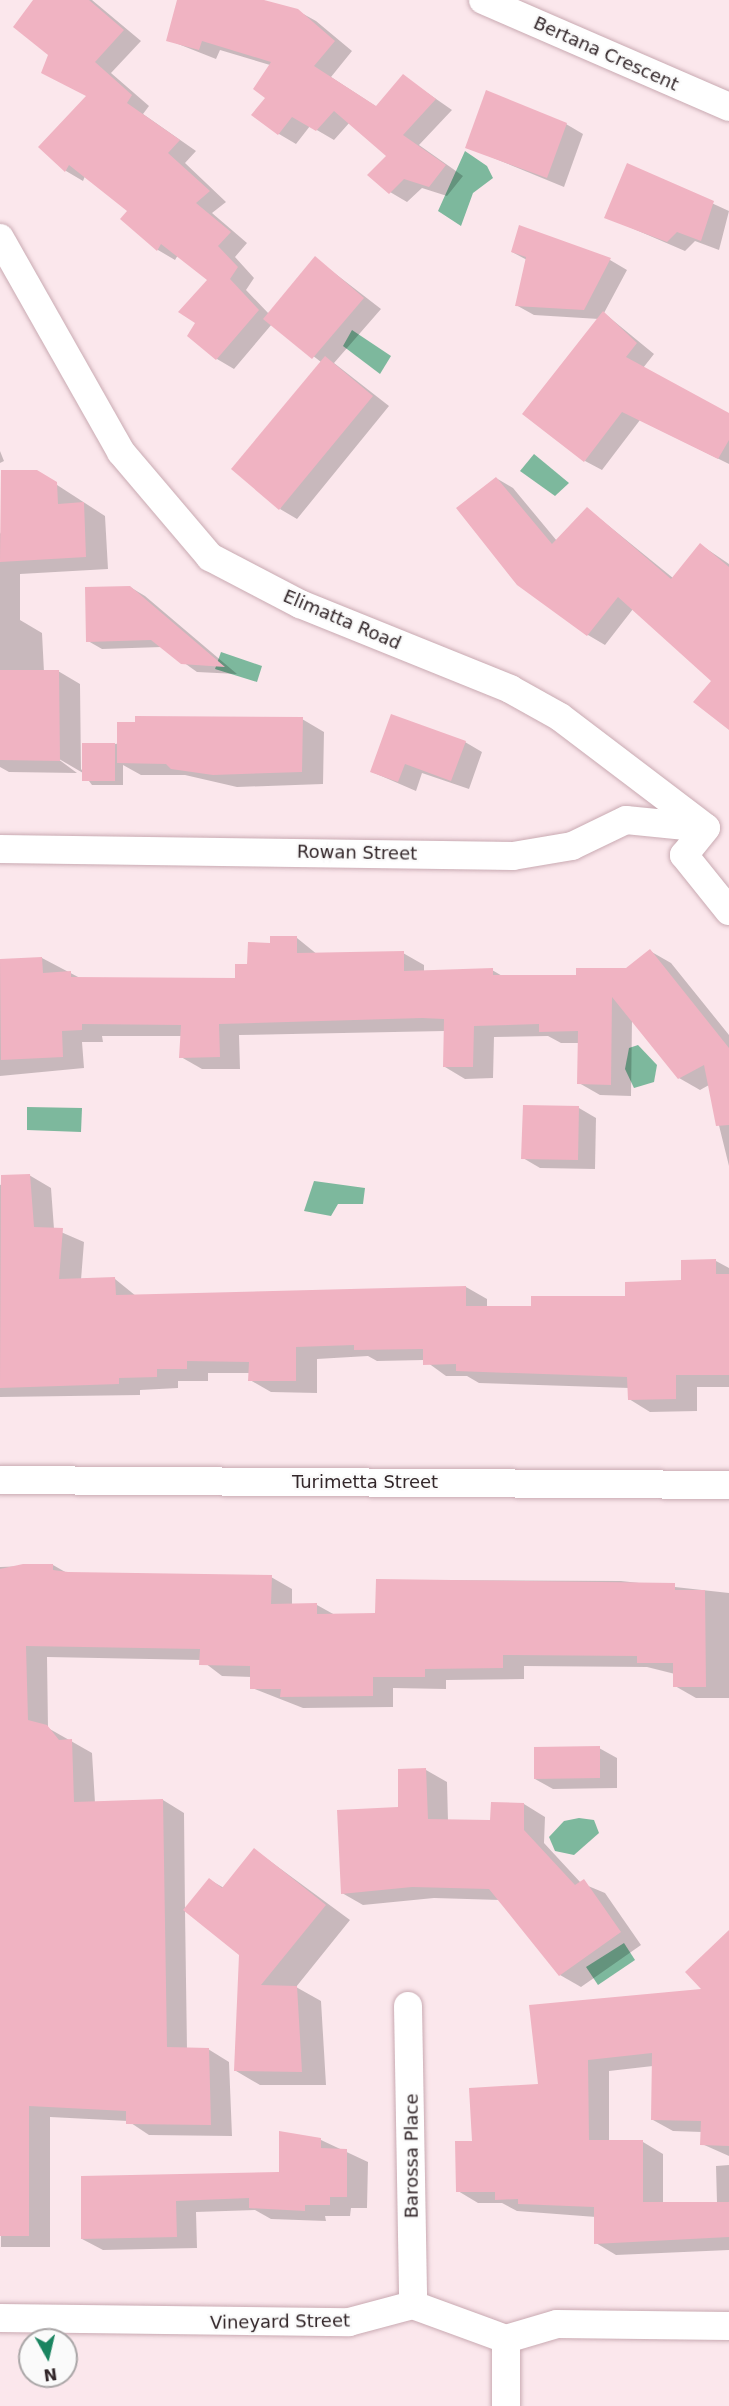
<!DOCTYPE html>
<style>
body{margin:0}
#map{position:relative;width:729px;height:2406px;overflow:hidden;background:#fbe7ec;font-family:"DejaVu Sans",sans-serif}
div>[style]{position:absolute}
.water>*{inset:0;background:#7db89d}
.shadow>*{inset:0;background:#0003}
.building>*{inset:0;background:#f0b3c2}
.roads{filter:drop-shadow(0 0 2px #c9aab2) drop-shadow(0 0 2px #c9aab2)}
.minor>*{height:28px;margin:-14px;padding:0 14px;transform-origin:14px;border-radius:14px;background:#fff}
span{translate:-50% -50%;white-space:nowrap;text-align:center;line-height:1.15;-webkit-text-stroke:4.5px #fafafa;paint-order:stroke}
.street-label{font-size:18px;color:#33272a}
.north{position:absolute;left:18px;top:2328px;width:60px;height:60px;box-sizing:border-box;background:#fafafa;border:2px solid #aaa6a7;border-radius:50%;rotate:172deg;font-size:16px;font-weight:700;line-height:24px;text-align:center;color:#33272a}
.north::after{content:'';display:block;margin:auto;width:21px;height:27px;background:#1a8460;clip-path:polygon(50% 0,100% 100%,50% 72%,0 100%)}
</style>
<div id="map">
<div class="water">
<div style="clip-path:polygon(465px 151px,487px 166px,493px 178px,473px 193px,461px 226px,438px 211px)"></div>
<div style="clip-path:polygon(352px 330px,391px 356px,380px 374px,343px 346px)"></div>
<div style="clip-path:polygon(534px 454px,569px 483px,555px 496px,520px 471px)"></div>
<div style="clip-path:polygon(221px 652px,262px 666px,257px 682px,215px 669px)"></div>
<div style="clip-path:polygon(638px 1045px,657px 1065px,654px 1082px,634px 1088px,625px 1069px,629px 1048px)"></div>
<div style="clip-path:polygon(27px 1107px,82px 1108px,81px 1132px,27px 1130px)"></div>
<div style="clip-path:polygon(314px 1181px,365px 1188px,363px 1204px,338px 1204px,331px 1216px,304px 1211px)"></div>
<div style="clip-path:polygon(579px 1818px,594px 1820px,599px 1833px,574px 1855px,555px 1851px,549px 1837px,564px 1821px)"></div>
<div style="clip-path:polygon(624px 1943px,635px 1960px,598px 1985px,586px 1967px)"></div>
</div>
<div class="shadow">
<div style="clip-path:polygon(35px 0,92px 0,141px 41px,111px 73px,149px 106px,143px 114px,196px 151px,185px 163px,226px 202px,212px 213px,247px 243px,235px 257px,254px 278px,246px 290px,269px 314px,315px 258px,381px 309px,334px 363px,389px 406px,297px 519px,280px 509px,321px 362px,272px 324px,234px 369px,217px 359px,210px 280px,178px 255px,175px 260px,158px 250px,122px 219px,129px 211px,85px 176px,83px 181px,66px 171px,40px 147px,88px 96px,50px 55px)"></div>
<div style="clip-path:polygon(179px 0,250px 0,298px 11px,316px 21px,352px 51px,331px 77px,377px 107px,403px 76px,452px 110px,419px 145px,463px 176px,447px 196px,422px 188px,407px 202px,390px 192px,388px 155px,350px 122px,334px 140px,310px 126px,296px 144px,279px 134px,268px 98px,270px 65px,220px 50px,216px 59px,168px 40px)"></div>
<div style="clip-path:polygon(566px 124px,583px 134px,564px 187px,467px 147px)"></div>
<div style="clip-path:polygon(628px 165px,729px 211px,719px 250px,695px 241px,685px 251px,606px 217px)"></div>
<div style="clip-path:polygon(512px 252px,610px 260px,627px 270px,604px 313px,654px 354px,643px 368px,729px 415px,729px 464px,640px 420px,602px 470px,585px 461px,599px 319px,534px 315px,516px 305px,527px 260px)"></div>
<div style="clip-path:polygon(0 451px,4px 461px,0 463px)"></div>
<div style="clip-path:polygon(37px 472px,105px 516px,108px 569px,20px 574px,20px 620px,42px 633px,44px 672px,58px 671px,80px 684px,81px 770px,115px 744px,302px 719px,324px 732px,323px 784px,237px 787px,185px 775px,141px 775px,123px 765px,123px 785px,92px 785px,83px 773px,54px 756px,77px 773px,9px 772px,0 767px,0 534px)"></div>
<div style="clip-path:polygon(496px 478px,513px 488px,557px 541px,588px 509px,673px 578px,701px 545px,729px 564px,729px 728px,713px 681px,633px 609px,605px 645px,588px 635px)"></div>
<div style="clip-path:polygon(130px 587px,145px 596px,237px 674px,197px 672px,162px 647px,102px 649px,88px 641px)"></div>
<div style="clip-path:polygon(465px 742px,482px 752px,469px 789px,422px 773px,416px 791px,372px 772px)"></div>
<div style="clip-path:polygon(297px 938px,318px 955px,403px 953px,424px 965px,424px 972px,492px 970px,504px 977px,578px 977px,626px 970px,650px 951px,671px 963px,729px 1035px,729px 1166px,709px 1085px,700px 1090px,679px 1078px,632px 1020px,631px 1096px,600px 1095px,579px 1083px,580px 1043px,561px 1043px,548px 1036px,494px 1037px,493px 1078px,465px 1079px,445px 1067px,445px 1031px,239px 1035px,240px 1069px,202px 1069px,181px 1057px,182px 1036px,102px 1036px,103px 1042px,82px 1042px,84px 1068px,0 1076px,0 961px,42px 958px,80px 978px,237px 980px,272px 944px)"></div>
<div style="clip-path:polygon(579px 1108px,596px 1118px,595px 1169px,540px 1168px,523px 1158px)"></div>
<div style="clip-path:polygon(29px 1175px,51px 1188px,54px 1229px,84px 1242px,81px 1280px,115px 1279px,136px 1296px,466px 1287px,487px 1299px,487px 1307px,533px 1307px,627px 1298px,683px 1282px,716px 1261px,729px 1268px,729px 1387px,697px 1387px,697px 1411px,650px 1412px,629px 1399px,629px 1388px,479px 1383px,467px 1376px,446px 1376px,424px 1360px,377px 1361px,368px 1356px,317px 1359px,317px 1393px,271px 1392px,250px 1380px,250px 1373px,208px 1373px,208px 1381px,178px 1381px,178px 1388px,140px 1390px,140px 1395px,0 1397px,0 1185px)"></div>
<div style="clip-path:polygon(53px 1565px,67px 1573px,271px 1577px,292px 1589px,292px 1605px,317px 1605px,335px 1615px,377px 1615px,377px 1580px,621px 1581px,729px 1593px,729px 1698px,696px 1698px,675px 1686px,675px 1674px,647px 1667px,524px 1666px,524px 1679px,446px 1680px,446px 1689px,393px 1688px,393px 1707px,303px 1708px,252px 1688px,252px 1677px,222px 1676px,201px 1660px,47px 1657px,48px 1728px,92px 1753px,95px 1803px,163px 1800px,184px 1813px,185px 1910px,210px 1880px,224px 1888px,255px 1850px,350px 1920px,296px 1987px,321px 2001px,326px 2085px,260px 2085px,236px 2071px,241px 1954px,185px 1910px,187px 2049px,208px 2049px,229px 2062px,232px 2136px,149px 2135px,128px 2121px,50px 2117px,50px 2247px,1px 2247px,0 1567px)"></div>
<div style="clip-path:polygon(599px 1748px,617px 1758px,617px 1788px,553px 1789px,535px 1779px)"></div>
<div style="clip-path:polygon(426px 1770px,447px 1782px,448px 1821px,492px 1821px,492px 1804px,524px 1804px,545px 1817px,544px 1843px,581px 1883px,605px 1893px,641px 1945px,581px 1987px,560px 1975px,500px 1900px,434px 1898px,363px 1905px,342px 1893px)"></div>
<div style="clip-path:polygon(729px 1932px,729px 2156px,702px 2144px,702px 2132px,673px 2131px,653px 2120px,653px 2066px,609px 2071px,609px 2142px,643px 2142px,663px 2154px,663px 2204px,717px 2203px,716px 2166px,729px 2165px,729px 2250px,616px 2255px,596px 2243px,596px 2217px,517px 2211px,502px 2203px,478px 2203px,458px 2191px,474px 2142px,540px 2085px,704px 1990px)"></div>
<div style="clip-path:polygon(321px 2140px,368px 2162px,367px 2208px,351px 2208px,350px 2216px,325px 2216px,326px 2221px,271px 2219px,255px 2210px,196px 2212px,197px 2248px,103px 2250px,82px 2239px,83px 2177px,280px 2173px)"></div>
</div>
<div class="building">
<div style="clip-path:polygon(33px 0,89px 0,124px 30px,95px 62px,132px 95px,127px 103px,180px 140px,168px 153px,210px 191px,196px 203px,231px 232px,218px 246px,238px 267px,230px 279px,259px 310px,216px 360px,187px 336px,195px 323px,178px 312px,207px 280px,161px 244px,157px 251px,120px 219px,127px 211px,69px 165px,65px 172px,38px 147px,86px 96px,41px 73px,48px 55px,13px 27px)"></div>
<div style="clip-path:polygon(177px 0,264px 0,298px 9px,335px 41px,314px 66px,376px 106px,403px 74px,436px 99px,403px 135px,446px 165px,429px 187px,404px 179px,389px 194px,367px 175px,386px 156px,334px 111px,316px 131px,292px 117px,278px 135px,251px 115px,265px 98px,253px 89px,271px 62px,202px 41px,199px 50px,166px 41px)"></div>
<div style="clip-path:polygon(486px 90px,567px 123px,547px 178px,465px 148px)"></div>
<div style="clip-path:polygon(627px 163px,714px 201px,701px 241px,677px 232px,667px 242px,604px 218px)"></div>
<div style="clip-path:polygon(519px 225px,611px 258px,584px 310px,515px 306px,526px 257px,511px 252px)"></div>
<div style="clip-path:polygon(315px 256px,364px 298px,312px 359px,263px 319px)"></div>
<div style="clip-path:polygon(603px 311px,637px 343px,626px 357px,729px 413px,729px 440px,718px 459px,622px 412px,584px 462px,522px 414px)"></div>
<div style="clip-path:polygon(325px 356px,373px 396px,279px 510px,231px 469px)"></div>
<div style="clip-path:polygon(1px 470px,37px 470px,57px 482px,58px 504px,84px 502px,86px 557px,0 562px)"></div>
<div style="clip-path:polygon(496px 477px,552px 544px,587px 507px,671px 579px,700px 543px,729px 567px,729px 730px,693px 702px,711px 681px,618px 597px,587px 636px,517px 585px,456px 508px)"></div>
<div style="clip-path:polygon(130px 586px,225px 667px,181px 664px,151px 640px,86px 642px,85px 587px)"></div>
<div style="clip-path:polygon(0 670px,59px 670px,60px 761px,0 760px)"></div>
<div style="clip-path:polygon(391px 714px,466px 741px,451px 781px,405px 764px,398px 782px,370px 772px)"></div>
<div style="clip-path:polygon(135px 716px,303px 717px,302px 772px,213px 775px,171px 769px,166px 764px,117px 763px,117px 722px,135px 722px)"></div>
<div style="clip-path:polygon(82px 743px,115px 743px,115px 781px,82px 781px)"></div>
<div style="clip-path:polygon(270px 936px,297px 936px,297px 953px,404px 951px,404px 971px,493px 968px,493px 975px,576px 975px,576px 968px,626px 968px,650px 949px,729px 1048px,729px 1125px,716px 1126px,704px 1065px,678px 1079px,612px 997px,611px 1085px,577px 1084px,578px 1031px,539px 1032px,539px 1024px,474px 1026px,473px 1067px,443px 1067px,444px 1019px,422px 1018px,219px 1024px,220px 1057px,179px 1058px,181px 1025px,82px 1024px,82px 1030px,62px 1031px,63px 1057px,1px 1060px,0 959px,42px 957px,43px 973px,71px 971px,71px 977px,235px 978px,235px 964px,247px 964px,248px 942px,270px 943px)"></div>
<div style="clip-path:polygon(523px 1105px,579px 1106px,578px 1160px,521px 1159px)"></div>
<div style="clip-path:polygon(30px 1174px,34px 1227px,63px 1228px,59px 1279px,115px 1277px,116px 1295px,466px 1286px,466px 1306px,531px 1306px,531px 1296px,625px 1296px,625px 1282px,681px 1280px,681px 1260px,716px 1259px,716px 1274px,729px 1274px,729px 1375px,676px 1375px,676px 1399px,628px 1400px,627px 1377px,456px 1371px,456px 1364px,423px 1365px,423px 1349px,354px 1350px,354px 1345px,296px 1347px,296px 1381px,248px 1381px,249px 1362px,187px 1361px,187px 1369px,157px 1369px,157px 1377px,119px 1378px,119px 1384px,0 1388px,1px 1175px)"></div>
<div style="clip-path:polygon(23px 1564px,53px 1564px,53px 1570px,68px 1572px,272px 1575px,271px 1604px,317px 1603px,317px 1614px,375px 1613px,376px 1579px,675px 1583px,675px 1590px,705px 1590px,706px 1687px,673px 1687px,673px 1663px,637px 1663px,637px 1656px,503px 1655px,503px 1668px,425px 1669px,425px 1677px,373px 1677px,373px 1696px,280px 1697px,281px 1689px,250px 1689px,250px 1666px,199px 1665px,200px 1649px,26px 1646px,28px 1720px,47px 1725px,59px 1740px,72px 1739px,74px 1802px,163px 1799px,167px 2047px,209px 2048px,211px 2125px,126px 2124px,126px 2111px,29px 2106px,29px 2236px,0 2236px,0 1569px)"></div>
<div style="clip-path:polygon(600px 1746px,600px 1778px,534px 1779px,534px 1747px)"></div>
<div style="clip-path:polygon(426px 1768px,428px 1819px,490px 1820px,491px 1802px,524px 1803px,524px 1830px,575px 1885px,584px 1879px,621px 1932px,559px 1976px,489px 1889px,412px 1887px,341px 1894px,337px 1810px,398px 1807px,398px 1769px)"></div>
<div style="clip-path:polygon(254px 1848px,326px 1905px,261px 1985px,297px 1986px,302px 2072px,234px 2071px,239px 1955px,183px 1910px,209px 1878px,222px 1888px)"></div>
<div style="clip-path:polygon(729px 1930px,729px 2146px,700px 2145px,701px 2121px,651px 2120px,652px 2053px,588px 2060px,589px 2140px,643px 2140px,643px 2202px,729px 2202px,729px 2237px,594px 2244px,594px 2207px,518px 2204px,518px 2199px,495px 2200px,495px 2192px,456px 2192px,455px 2141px,472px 2141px,469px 2088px,538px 2084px,529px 2005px,701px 1989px,685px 1972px)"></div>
<div style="clip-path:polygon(279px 2131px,321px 2138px,321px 2148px,347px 2149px,347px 2197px,330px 2197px,330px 2205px,305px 2205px,305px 2211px,249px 2208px,249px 2198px,176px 2201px,177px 2237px,81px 2239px,81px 2176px,279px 2172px)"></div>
</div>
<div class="roads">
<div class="minor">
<div style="left:483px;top:0;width:268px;rotate:23.5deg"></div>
<div style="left:0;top:238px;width:246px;rotate:60.5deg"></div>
<div style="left:121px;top:452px;width:138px;rotate:49.7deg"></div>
<div style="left:210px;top:557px;width:102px;rotate:27.6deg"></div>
<div style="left:300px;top:604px;width:227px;rotate:22deg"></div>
<div style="left:510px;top:689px;width:57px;rotate:29.2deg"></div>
<div style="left:560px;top:717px;width:183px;rotate:37.2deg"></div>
<div style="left:706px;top:828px;width:35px;rotate:129deg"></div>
<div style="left:684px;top:855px;width:72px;rotate:51.2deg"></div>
<div style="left:0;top:849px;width:513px;rotate:0.78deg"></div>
<div style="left:513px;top:856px;width:60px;rotate:-9.6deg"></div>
<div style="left:572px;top:846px;width:60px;rotate:-25.7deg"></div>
<div style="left:626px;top:820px;width:80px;rotate:5.7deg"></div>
<div style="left:0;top:1480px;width:729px;rotate:0.39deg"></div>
<div style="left:408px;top:2006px;width:299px;rotate:89deg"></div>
<div style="left:0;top:2318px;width:349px;rotate:0.7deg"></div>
<div style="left:349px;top:2322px;width:66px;rotate:-14.9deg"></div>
<div style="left:413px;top:2305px;width:99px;rotate:20.1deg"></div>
<div style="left:506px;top:2339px;width:53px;rotate:-16.4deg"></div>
<div style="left:557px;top:2324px;width:172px;rotate:0.7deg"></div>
<div style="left:506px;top:2406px;width:67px;rotate:-90deg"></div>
</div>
</div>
<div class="street-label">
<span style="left:606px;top:54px;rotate:24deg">Bertana Crescent</span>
<span style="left:342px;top:620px;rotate:23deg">Elimatta Road</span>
<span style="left:357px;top:853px;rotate:1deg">Rowan Street</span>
<span style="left:365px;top:1482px">Turimetta Street</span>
<span style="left:412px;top:2156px;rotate:-90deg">Barossa Place</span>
<span style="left:280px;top:2322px;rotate:-1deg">Vineyard Street</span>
</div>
<div class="north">N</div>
</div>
